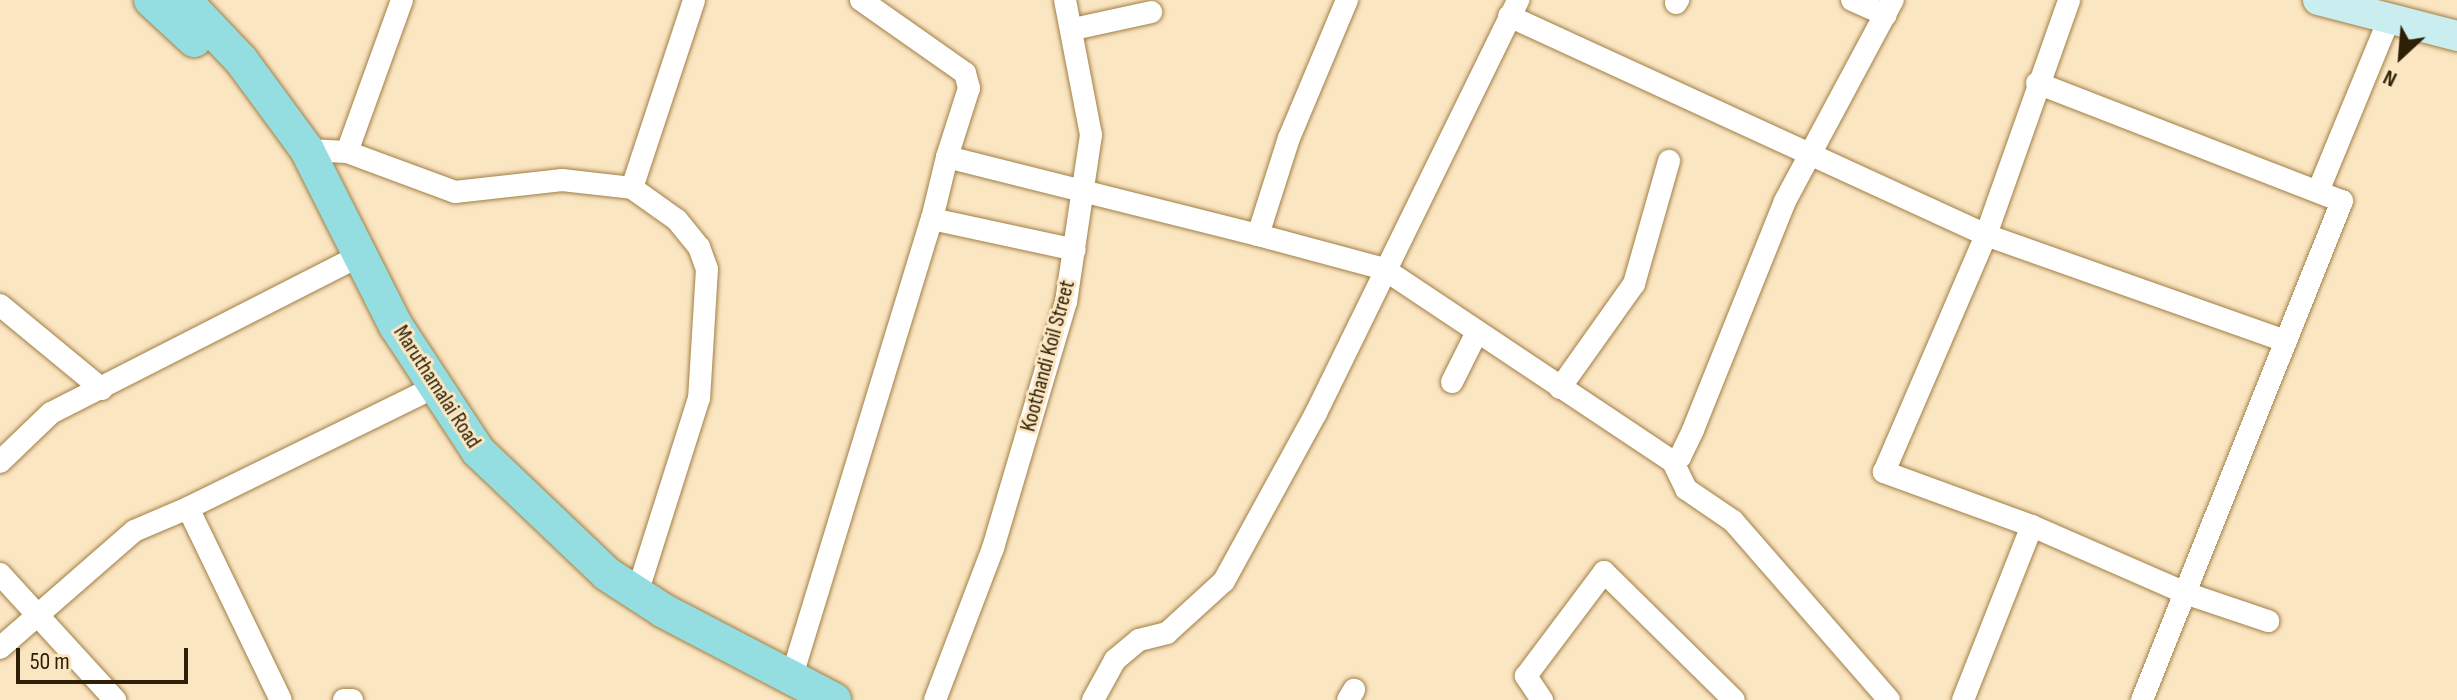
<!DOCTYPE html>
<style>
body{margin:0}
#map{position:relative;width:2457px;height:700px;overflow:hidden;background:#fbe6c2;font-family:"Sofia Sans Condensed",sans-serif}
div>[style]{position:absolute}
.roads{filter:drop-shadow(0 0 2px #a07f45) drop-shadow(0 0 2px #a07f45)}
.minor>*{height:22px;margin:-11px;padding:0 11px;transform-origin:11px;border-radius:11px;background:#fff}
.secondary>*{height:30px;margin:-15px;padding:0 15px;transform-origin:15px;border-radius:15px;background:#caeef0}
.primary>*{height:34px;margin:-17px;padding:0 17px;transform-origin:17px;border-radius:17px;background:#94dde1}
span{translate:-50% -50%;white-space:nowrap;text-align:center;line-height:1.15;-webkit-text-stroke:6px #fbe6c2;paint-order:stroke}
.street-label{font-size:22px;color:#2d2007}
.north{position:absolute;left:2361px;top:16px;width:80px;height:80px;-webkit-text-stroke:6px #fbe6c2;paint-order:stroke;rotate:206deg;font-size:22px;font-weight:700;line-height:32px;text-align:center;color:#2d2007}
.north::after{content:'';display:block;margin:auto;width:28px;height:36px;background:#2d2007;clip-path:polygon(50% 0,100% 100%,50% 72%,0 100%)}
.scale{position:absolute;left:16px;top:648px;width:172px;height:36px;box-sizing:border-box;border:4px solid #2d2007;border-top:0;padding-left:10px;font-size:24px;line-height:28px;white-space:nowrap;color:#2d2007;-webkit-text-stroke:6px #fbe6c2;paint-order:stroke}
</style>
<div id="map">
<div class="roads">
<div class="minor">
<div style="left:861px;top:0;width:127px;rotate:35.1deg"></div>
<div style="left:965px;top:73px;width:16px;rotate:75deg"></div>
<div style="left:969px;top:88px;width:72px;rotate:107.7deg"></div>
<div style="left:947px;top:157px;width:321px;rotate:14.1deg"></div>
<div style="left:1258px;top:235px;width:102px;rotate:-72.3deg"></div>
<div style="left:1289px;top:138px;width:150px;rotate:-67.2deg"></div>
<div style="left:1852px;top:0;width:37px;rotate:24deg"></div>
<div style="left:1676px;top:3px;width:4px;rotate:-56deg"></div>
<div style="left:1509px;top:16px;width:525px;rotate:24.66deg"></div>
<div style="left:1986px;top:235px;width:318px;rotate:19.5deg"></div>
<div style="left:1074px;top:29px;width:79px;rotate:-12.4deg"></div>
<div style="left:2037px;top:83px;width:327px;rotate:21.2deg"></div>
<div style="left:2342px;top:201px;width:538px;rotate:111.84deg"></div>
<div style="left:307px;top:150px;width:40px;rotate:2.9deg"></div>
<div style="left:347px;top:152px;width:162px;rotate:-70.1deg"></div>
<div style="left:347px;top:152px;width:115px;rotate:20.3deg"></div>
<div style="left:455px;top:192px;width:108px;rotate:-6.4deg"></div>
<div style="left:562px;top:180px;width:70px;rotate:6.5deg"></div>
<div style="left:632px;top:188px;width:55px;rotate:35.4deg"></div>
<div style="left:677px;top:220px;width:35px;rotate:51deg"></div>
<div style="left:699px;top:247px;width:23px;rotate:70deg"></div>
<div style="left:707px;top:269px;width:129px;rotate:93.5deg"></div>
<div style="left:699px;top:398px;width:206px;rotate:107.6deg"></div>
<div style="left:947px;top:157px;width:64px;rotate:103.6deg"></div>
<div style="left:932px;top:219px;width:146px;rotate:12.2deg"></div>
<div style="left:632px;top:188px;width:198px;rotate:-71.7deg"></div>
<div style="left:2319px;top:189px;width:184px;rotate:-67.6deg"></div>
<div style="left:1258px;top:235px;width:131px;rotate:15.1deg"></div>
<div style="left:1384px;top:269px;width:348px;rotate:33.7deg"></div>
<div style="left:1673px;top:462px;width:9px;rotate:-36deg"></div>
<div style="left:1680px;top:457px;width:30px;rotate:-64deg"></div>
<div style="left:1693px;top:430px;width:247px;rotate:-68.1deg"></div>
<div style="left:1785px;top:201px;width:228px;rotate:-61.8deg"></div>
<div style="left:0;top:305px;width:132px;rotate:39.5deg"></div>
<div style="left:1452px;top:382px;width:56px;rotate:-63.4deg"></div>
<div style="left:1560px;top:388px;width:128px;rotate:-54.6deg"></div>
<div style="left:1634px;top:284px;width:128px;rotate:-74.1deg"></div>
<div style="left:0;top:462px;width:71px;rotate:-43.9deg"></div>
<div style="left:51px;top:413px;width:346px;rotate:-27deg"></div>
<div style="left:1673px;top:462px;width:30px;rotate:64deg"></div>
<div style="left:1686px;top:489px;width:57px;rotate:34.2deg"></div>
<div style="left:1733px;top:521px;width:237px;rotate:48.9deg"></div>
<div style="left:188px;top:508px;width:257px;rotate:-26.1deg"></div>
<div style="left:2032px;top:526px;width:167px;rotate:23.6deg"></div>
<div style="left:2185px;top:593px;width:88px;rotate:18.6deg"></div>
<div style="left:0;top:574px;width:171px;rotate:47.6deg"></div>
<div style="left:0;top:648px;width:178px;rotate:-41.1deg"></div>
<div style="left:134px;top:531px;width:59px;rotate:-23.1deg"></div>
<div style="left:188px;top:508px;width:213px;rotate:64.2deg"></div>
<div style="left:791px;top:679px;width:481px;rotate:-73deg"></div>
<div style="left:344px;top:700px;width:8px"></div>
<div style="left:935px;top:700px;width:163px;rotate:-69.1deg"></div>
<div style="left:993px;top:548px;width:257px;rotate:-73.5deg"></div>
<div style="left:1066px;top:302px;width:169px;rotate:-81.5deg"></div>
<div style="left:1091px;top:135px;width:137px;rotate:-100.9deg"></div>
<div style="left:1093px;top:700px;width:46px;rotate:-61.2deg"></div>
<div style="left:1115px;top:660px;width:31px;rotate:-40deg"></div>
<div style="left:1139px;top:640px;width:29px;rotate:-14deg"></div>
<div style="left:1167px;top:633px;width:77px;rotate:-42.4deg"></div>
<div style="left:1224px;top:581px;width:192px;rotate:-61.3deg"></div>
<div style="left:1316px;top:413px;width:460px;rotate:-63.9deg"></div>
<div style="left:1348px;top:700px;width:12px;rotate:-59deg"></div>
<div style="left:1542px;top:700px;width:29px;rotate:-124deg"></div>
<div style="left:1526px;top:676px;width:130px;rotate:-53.1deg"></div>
<div style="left:1604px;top:572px;width:182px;rotate:44.6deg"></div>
<div style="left:1963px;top:700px;width:187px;rotate:-68.4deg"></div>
<div style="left:2032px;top:526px;width:158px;rotate:-160deg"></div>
<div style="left:1884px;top:472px;width:258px;rotate:-66.7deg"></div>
<div style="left:1986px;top:235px;width:249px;rotate:-70.5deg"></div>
</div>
<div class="secondary">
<div style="left:2318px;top:0;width:144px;rotate:14.5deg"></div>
</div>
<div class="primary">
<div style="left:151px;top:0;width:59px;rotate:42.9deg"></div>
<div style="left:184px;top:0;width:83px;rotate:46.5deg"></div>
<div style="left:241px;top:60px;width:112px;rotate:53.7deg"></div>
<div style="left:307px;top:150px;width:197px;rotate:63.2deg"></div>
<div style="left:396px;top:326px;width:149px;rotate:56.7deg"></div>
<div style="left:478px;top:451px;width:178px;rotate:43.6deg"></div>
<div style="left:607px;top:574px;width:68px;rotate:33deg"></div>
<div style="left:664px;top:611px;width:192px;rotate:27.6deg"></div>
</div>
</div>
<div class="street-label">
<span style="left:1048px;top:356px;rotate:-75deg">Koothandi Koil Street</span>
<span style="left:437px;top:387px;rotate:57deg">Maruthamalai Road</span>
</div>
<div class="north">N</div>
<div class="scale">50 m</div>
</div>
